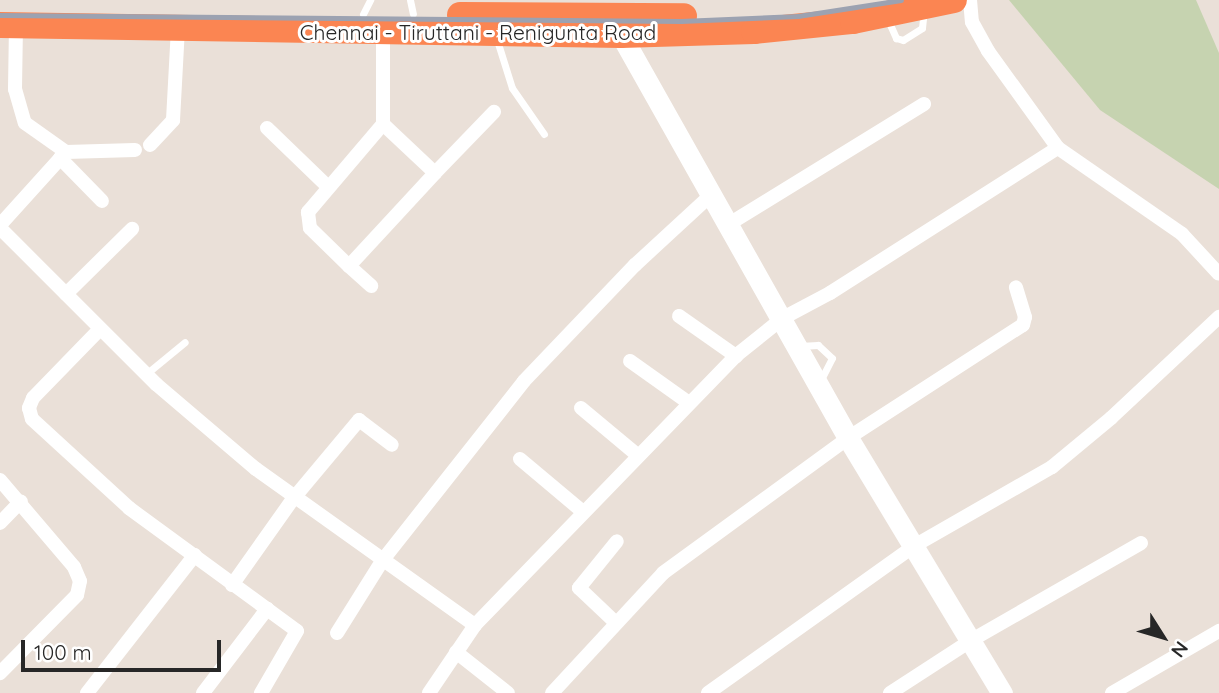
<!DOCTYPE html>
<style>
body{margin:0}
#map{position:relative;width:1219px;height:693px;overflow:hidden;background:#eae0d8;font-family:Quicksand,sans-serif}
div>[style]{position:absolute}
.cemetery>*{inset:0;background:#c6d3b0}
.lane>*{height:7px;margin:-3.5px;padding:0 3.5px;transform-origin:3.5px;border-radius:3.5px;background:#fff}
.street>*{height:14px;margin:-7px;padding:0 7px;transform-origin:7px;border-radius:7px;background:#fff}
.secondary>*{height:21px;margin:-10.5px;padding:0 10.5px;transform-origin:10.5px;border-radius:10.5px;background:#fff}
.highway>*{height:26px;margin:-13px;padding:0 13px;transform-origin:13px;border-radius:13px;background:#fb8552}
.rail>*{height:4.5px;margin:-2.25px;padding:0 2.25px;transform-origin:2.25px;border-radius:2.25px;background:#9ca2b1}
span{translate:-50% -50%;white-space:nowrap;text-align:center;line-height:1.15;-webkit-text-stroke:6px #fff;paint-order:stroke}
.street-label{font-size:21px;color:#272727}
.north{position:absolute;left:1128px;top:602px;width:70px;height:70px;-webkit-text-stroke:5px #fff;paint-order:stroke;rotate:127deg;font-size:19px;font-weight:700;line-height:28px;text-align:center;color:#272727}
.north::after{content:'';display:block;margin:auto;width:24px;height:32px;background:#272727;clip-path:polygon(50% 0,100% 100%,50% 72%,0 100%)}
.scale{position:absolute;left:21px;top:640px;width:200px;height:32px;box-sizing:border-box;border:4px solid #272727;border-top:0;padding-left:9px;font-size:21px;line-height:24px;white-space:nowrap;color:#272727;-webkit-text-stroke:5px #fff;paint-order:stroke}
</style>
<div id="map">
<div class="cemetery">
<div style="clip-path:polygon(1009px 0,1196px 0,1219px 53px,1219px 189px,1100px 110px)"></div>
</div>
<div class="lane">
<div style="left:410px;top:0;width:14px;rotate:78deg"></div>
<div style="left:363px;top:14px;width:16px;rotate:-63deg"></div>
<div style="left:888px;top:20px;width:20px;rotate:66deg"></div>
<div style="left:896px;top:38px;width:7px;rotate:16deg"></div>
<div style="left:903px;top:40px;width:22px;rotate:-32deg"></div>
<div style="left:922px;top:28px;width:18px;rotate:-84deg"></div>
<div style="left:496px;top:37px;width:53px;rotate:72.6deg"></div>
<div style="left:512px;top:88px;width:56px;rotate:55.2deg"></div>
<div style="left:799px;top:346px;width:19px;rotate:-3deg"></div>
<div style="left:818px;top:345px;width:19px;rotate:43deg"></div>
<div style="left:832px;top:358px;width:28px;rotate:117deg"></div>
<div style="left:146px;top:374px;width:50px;rotate:-39.4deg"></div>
</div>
<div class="street">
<div style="left:970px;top:0;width:22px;rotate:85deg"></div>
<div style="left:972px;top:22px;width:33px;rotate:61deg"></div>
<div style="left:988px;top:51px;width:120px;rotate:54.2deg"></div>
<div style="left:1058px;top:148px;width:151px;rotate:34.7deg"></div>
<div style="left:1182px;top:234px;width:54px;rotate:47.2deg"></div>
<div style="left:16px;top:25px;width:64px;rotate:90.9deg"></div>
<div style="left:15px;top:89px;width:35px;rotate:74deg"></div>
<div style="left:25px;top:123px;width:50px;rotate:35.3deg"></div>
<div style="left:66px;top:152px;width:69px;rotate:-1.7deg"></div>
<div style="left:383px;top:124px;width:116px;rotate:130.4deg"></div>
<div style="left:308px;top:212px;width:16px;rotate:83deg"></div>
<div style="left:310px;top:228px;width:54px;rotate:44.3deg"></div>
<div style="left:349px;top:266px;width:127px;rotate:-47.2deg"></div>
<div style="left:435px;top:173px;width:71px;rotate:-136.7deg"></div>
<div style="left:383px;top:124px;width:92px;rotate:-90deg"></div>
<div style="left:267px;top:128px;width:85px;rotate:44deg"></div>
<div style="left:150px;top:145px;width:34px;rotate:-47deg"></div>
<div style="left:173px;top:120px;width:91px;rotate:-86.9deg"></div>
<div style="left:60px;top:158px;width:60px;rotate:45.7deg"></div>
<div style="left:435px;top:173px;width:85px;rotate:-46deg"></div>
<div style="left:729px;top:224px;width:229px;rotate:-31.6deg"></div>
<div style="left:0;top:225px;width:98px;rotate:-47.9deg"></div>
<div style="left:0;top:228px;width:221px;rotate:45deg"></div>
<div style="left:156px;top:384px;width:131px;rotate:40.4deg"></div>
<div style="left:256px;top:469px;width:269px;rotate:35.5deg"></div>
<div style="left:349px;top:266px;width:30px;rotate:42deg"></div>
<div style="left:66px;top:294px;width:93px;rotate:-44.6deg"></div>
<div style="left:679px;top:316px;width:70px;rotate:35.1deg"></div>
<div style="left:100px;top:329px;width:96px;rotate:134.2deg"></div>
<div style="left:33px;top:398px;width:11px;rotate:112deg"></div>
<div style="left:29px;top:408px;width:11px;rotate:75deg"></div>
<div style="left:32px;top:419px;width:132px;rotate:42.5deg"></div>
<div style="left:129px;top:508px;width:208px;rotate:36.2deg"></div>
<div style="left:297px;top:631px;width:72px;rotate:120.1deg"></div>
<div style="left:630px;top:361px;width:72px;rotate:35.4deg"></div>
<div style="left:581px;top:408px;width:72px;rotate:39.9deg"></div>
<div style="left:520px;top:459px;width:81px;rotate:40deg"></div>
<div style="left:0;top:480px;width:114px;rotate:49.6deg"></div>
<div style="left:74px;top:567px;width:15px;rotate:67deg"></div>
<div style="left:80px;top:581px;width:14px;rotate:102deg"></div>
<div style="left:77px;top:595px;width:110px;rotate:134.6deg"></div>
<div style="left:0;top:523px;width:30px;rotate:-46deg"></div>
<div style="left:232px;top:585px;width:105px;rotate:-54.7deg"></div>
<div style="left:293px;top:499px;width:103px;rotate:-50.1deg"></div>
<div style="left:359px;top:420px;width:41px;rotate:37.1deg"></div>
<div style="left:616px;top:623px;width:51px;rotate:-136.6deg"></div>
<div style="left:579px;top:588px;width:60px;rotate:-51deg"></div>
<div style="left:337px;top:633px;width:85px;rotate:-58deg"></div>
<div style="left:382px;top:561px;width:229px;rotate:-51.7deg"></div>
<div style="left:524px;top:381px;width:161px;rotate:-46.3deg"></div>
<div style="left:635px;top:265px;width:105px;rotate:-42.7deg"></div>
<div style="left:456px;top:652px;width:66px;rotate:38.3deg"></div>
<div style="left:87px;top:693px;width:175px;rotate:-52deg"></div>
<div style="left:203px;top:693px;width:106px;rotate:-52.7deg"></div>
<div style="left:429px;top:693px;width:82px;rotate:-55.9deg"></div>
<div style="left:475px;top:625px;width:378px;rotate:-45.9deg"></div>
<div style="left:738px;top:354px;width:58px;rotate:-38.7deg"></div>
<div style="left:783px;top:318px;width:53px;rotate:-28deg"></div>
<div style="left:830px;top:293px;width:270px;rotate:-32.5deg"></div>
<div style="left:552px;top:693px;width:163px;rotate:-47.2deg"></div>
<div style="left:663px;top:573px;width:229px;rotate:-36.1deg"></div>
<div style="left:848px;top:438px;width:208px;rotate:-32.9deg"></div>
<div style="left:1023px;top:325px;width:8px;rotate:-76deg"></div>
<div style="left:1025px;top:317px;width:31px;rotate:-107deg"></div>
<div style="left:708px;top:693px;width:253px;rotate:-35.5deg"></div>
<div style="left:914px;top:546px;width:159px;rotate:-29.8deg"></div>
<div style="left:1052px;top:467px;width:77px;rotate:-39.7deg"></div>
<div style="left:1111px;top:418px;width:148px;rotate:-43.1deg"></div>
<div style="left:890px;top:693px;width:95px;rotate:-33deg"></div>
<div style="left:970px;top:641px;width:197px;rotate:-29.8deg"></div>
<div style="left:1112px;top:693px;width:124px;rotate:-30.1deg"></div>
</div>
<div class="secondary">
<div style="left:621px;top:24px;width:11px;rotate:90deg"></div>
<div style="left:621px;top:35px;width:463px;rotate:60.6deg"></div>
<div style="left:848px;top:438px;width:298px;rotate:58.9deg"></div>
</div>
<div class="highway">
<div style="left:460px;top:15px;width:224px;rotate:0.3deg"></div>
<div style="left:0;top:25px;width:621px;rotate:0.92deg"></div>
<div style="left:621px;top:35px;width:133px;rotate:-1.7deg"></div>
<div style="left:754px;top:31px;width:100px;rotate:-5.8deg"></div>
<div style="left:853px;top:21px;width:103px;rotate:-11.7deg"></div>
</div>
<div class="rail">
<div style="left:0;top:15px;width:681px;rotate:0.5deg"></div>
<div style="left:681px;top:21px;width:117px;rotate:-2.4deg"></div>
<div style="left:798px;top:16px;width:104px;rotate:-8.8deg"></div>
</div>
<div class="street-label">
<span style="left:478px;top:32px">Chennai - Tiruttani - Renigunta Road</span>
</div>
<div class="north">N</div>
<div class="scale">100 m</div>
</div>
